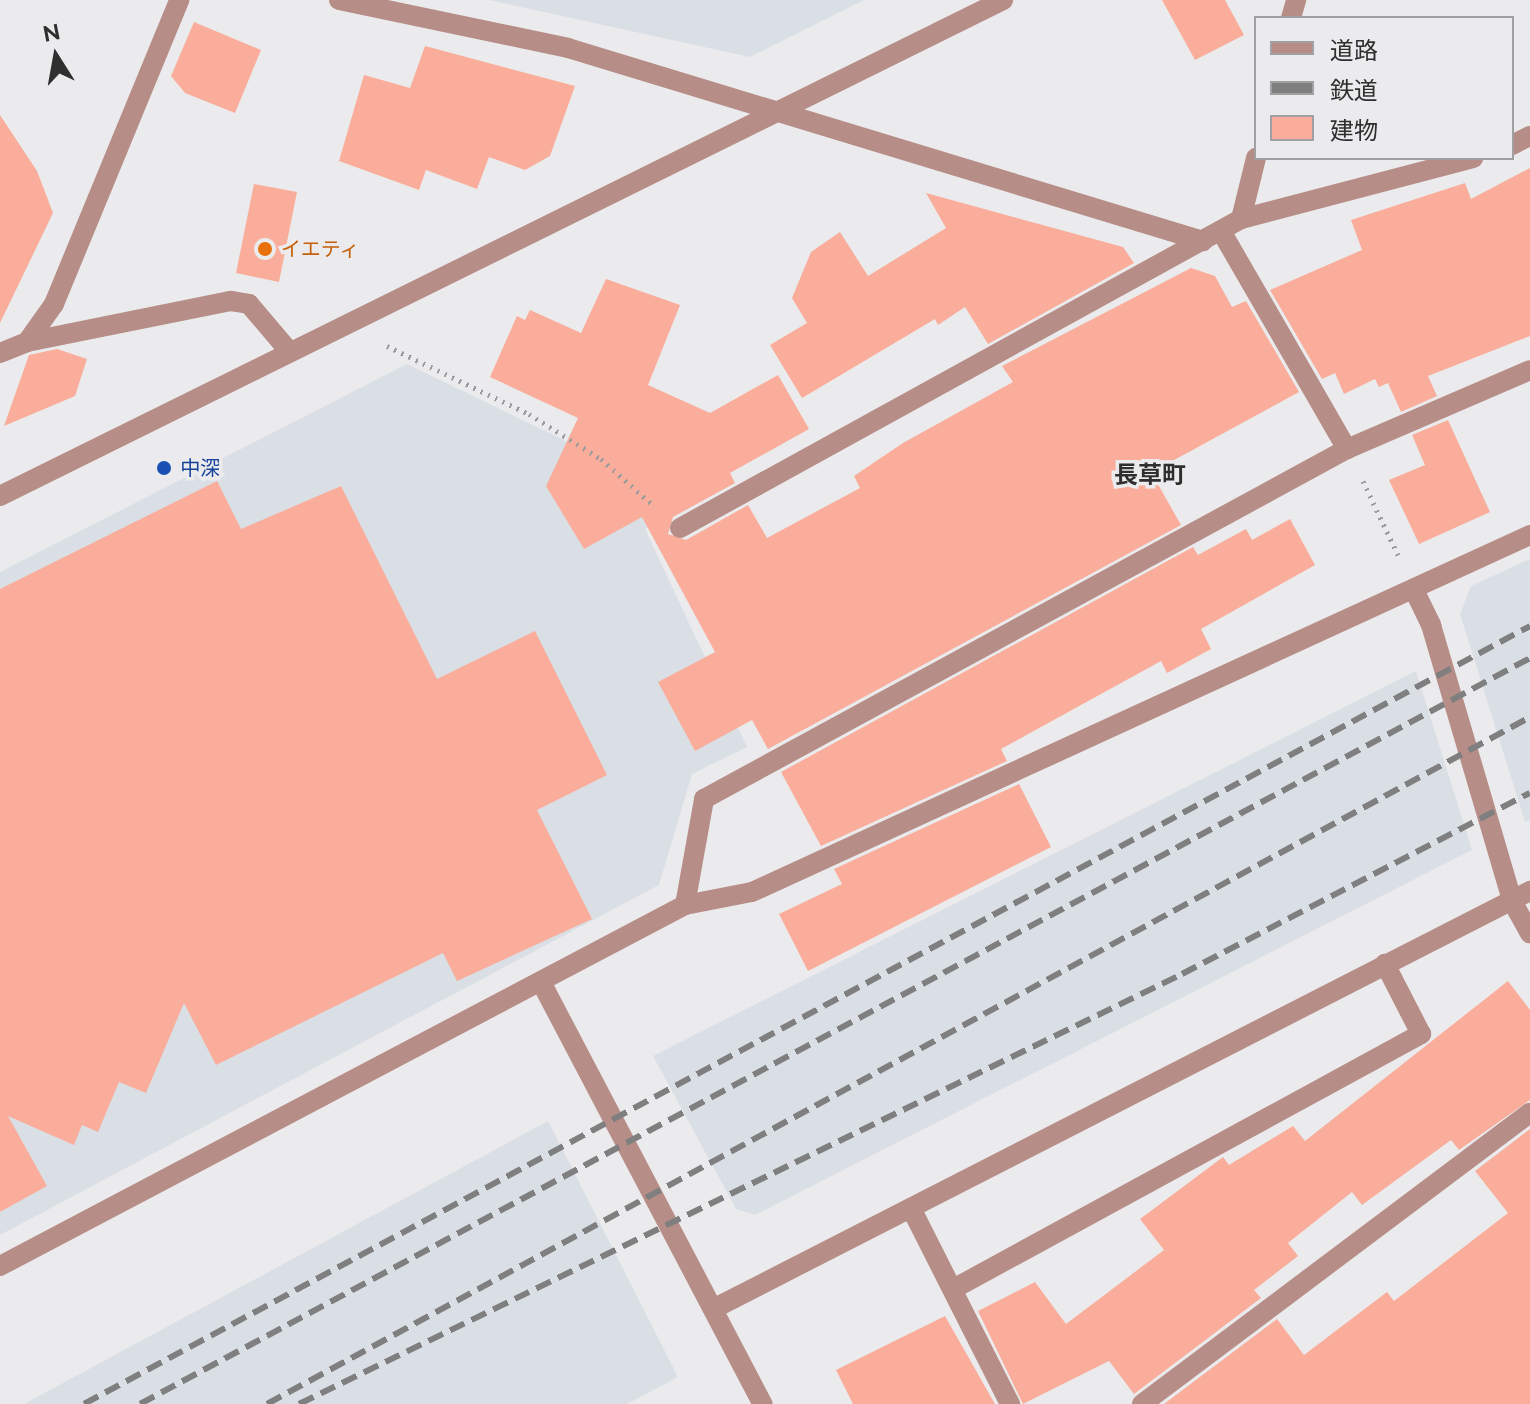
<!DOCTYPE html>
<meta charset="utf-8">
<style>
body{margin:0}
#map{position:relative;width:1530px;height:1404px;overflow:hidden;background:#ebebed;font-family:Raleway,"Noto Sans JP",sans-serif}
div>[style]{position:absolute}
.built>*{inset:0;background:#dadfe6}
.building>*{inset:0;background:#f9ad9a}
.path>*{height:5px;margin-top:-2.5px;transform-origin:0;background:repeating-linear-gradient(90deg,#9b9b9d 0 2px,transparent 0 8px)}
.minor>*{height:20px;margin:-10px;padding:0 10px;transform-origin:10px;border-radius:10px;background:#b78d87}
.tertiary>*{height:20px;margin:-10px;padding:0 10px;transform-origin:10px;border-radius:10px;background:#b78d87}
.rail>*{height:6px;margin-top:-3px;transform-origin:0;background:repeating-linear-gradient(90deg,#7f7f80 0 16px,transparent 0 24px)}
.dots>*{width:22px;height:22px;translate:-50% -50%;box-sizing:border-box;border:4px solid #ebebed;border-radius:50%}
span{translate:-50% -50%;white-space:nowrap;text-align:center;line-height:1.15;-webkit-text-stroke:7px #ebebed;paint-order:stroke}
.food-label{font-size:20px;color:#c56008}
.left{translate:0 -50%;text-align:left}
.transit-label{font-size:20px;color:#164399}
.quarter-label{font-size:24px;color:#2f2f30;font-weight:700}
.legend{position:absolute;left:1254px;top:16px;width:260px;height:144px;box-sizing:border-box;background:#ebebed;border:2px solid #a0a0a1;margin:0;padding:10px 14px;list-style:none;font-size:24px;color:#2f2f30}
.legend li{display:flex;align-items:center;gap:16px;height:40px}
.legend b{width:40px;border:2px solid #a0a0a1}
.north{position:absolute;left:16px;top:16px;width:80px;height:80px;-webkit-text-stroke:6px #ebebed;paint-order:stroke;rotate:349deg;font-size:22px;font-weight:700;line-height:32px;text-align:center;color:#2f2f30}
.north::after{content:'';display:block;margin:auto;width:28px;height:36px;background:#2f2f30;clip-path:polygon(50% 0,100% 100%,50% 72%,0 100%)}
</style>
<div id="map">
<div class="built">
<div style="clip-path:polygon(489px 0,864px 0,750px 57px)"></div>
<div style="clip-path:polygon(407px 364px,568px 442px,658px 521px,645px 529px,747px 747px,692px 774px,659px 885px,0 1235px,0 572px)"></div>
<div style="clip-path:polygon(1530px 559px,1530px 820px,1525px 822px,1460px 614px,1471px 586px)"></div>
<div style="clip-path:polygon(1416px 671px,1472px 850px,755px 1215px,736px 1209px,653px 1056px)"></div>
<div style="clip-path:polygon(548px 1121px,678px 1377px,627px 1404px,24px 1404px)"></div>
</div>
<div class="building">
<div style="clip-path:polygon(1162px 0,1225px 0,1244px 35px,1195px 60px)"></div>
<div style="clip-path:polygon(194px 22px,261px 50px,235px 113px,185px 93px,171px 76px)"></div>
<div style="clip-path:polygon(425px 46px,575px 86px,550px 156px,525px 170px,489px 157px,477px 189px,426px 170px,419px 190px,339px 161px,364px 75px,410px 88px)"></div>
<div style="clip-path:polygon(0 115px,37px 171px,53px 213px,0 323px)"></div>
<div style="clip-path:polygon(1530px 168px,1530px 336px,1428px 376px,1437px 396px,1401px 412px,1388px 383px,1379px 387px,1375px 379px,1344px 394px,1335px 373px,1322px 379px,1270px 290px,1362px 250px,1351px 220px,1465px 183px,1471px 199px)"></div>
<div style="clip-path:polygon(254px 184px,297px 192px,279px 282px,236px 273px)"></div>
<div style="clip-path:polygon(926px 193px,1123px 247px,1134px 263px,988px 344px,965px 307px,938px 325px,935px 319px,802px 398px,770px 345px,807px 323px,792px 298px,811px 252px,840px 232px,868px 276px,946px 228px)"></div>
<div style="clip-path:polygon(1191px 268px,1215px 276px,1232px 307px,1246px 301px,1299px 392px,1165px 465px,1169px 472px,1155px 479px,1181px 525px,768px 749px,752px 720px,695px 751px,658px 682px,715px 652px,642px 517px,584px 549px,546px 486px,578px 418px,490px 377px,517px 316px,525px 320px,530px 310px,581px 333px,606px 279px,680px 305px,648px 385px,710px 413px,778px 375px,809px 429px,730px 473px,735px 483px,673px 517px,668px 534px,686px 540px,748px 505px,767px 538px,860px 488px,854px 476px,903px 443px,1013px 382px,1002px 366px)"></div>
<div style="clip-path:polygon(57px 349px,87px 359px,75px 396px,4px 426px,29px 355px)"></div>
<div style="clip-path:polygon(1448px 420px,1490px 512px,1419px 544px,1389px 480px,1425px 465px,1412px 435px)"></div>
<div style="clip-path:polygon(217px 481px,241px 529px,341px 486px,437px 679px,535px 631px,607px 775px,537px 810px,592px 919px,457px 981px,443px 953px,216px 1065px,184px 1003px,146px 1093px,119px 1082px,98px 1132px,82px 1125px,74px 1145px,8px 1116px,47px 1186px,0 1212px,0 589px)"></div>
<div style="clip-path:polygon(1290px 519px,1315px 565px,1201px 629px,1211px 649px,1167px 673px,1161px 661px,1001px 749px,1007px 761px,821px 846px,781px 772px,1193px 547px,1198px 555px,1246px 529px,1252px 540px)"></div>
<div style="clip-path:polygon(1019px 784px,1051px 847px,808px 971px,779px 914px,842px 884px,834px 869px)"></div>
<div style="clip-path:polygon(1508px 981px,1530px 1010px,1530px 1100px,1459px 1150px,1451px 1140px,1362px 1205px,1352px 1192px,1288px 1243px,1298px 1256px,1254px 1290px,1261px 1298px,1134px 1394px,1109px 1361px,1023px 1404px,978px 1311px,1035px 1282px,1066px 1324px,1164px 1250px,1140px 1219px,1223px 1157px,1229px 1165px,1293px 1126px,1305px 1141px)"></div>
<div style="clip-path:polygon(1530px 1129px,1530px 1404px,1164px 1404px,1277px 1319px,1304px 1355px,1387px 1292px,1394px 1301px,1508px 1213px,1475px 1171px)"></div>
<div style="clip-path:polygon(945px 1316px,995px 1404px,853px 1404px,836px 1370px)"></div>
</div>
<div class="path">
<div style="left:387px;top:346px;width:157px;rotate:25.6deg"></div>
<div style="left:529px;top:414px;width:85px;rotate:32deg"></div>
<div style="left:601px;top:459px;width:72px;rotate:41.6deg"></div>
<div style="left:1363px;top:481px;width:82px;rotate:64.7deg"></div>
</div>
<div class="minor">
<div style="left:339px;top:0;width:234px;rotate:11.8deg"></div>
<div style="left:568px;top:48px;width:664px;rotate:16.91deg"></div>
<div style="left:1291px;top:18px;width:19px;rotate:-74deg"></div>
<div style="left:1512px;top:145px;width:20px;rotate:-27deg"></div>
<div style="left:1241px;top:219px;width:63px;rotate:-76.2deg"></div>
<div style="left:1221px;top:231px;width:252px;rotate:60deg"></div>
<div style="left:27px;top:342px;width:208px;rotate:-11.4deg"></div>
<div style="left:231px;top:301px;width:18px;rotate:9deg"></div>
<div style="left:249px;top:304px;width:60px;rotate:49.7deg"></div>
<div style="left:0;top:353px;width:29px;rotate:-22deg"></div>
<div style="left:27px;top:342px;width:47px;rotate:-54.6deg"></div>
<div style="left:54px;top:304px;width:329px;rotate:-67.6deg"></div>
<div style="left:680px;top:528px;width:640px;rotate:-28.85deg"></div>
<div style="left:1241px;top:219px;width:240px;rotate:-14.7deg"></div>
<div style="left:1415px;top:592px;width:37px;rotate:64deg"></div>
<div style="left:1431px;top:625px;width:288px;rotate:73.6deg"></div>
<div style="left:1512px;top:901px;width:37px;rotate:61deg"></div>
<div style="left:685px;top:905px;width:108px;rotate:-79.8deg"></div>
<div style="left:704px;top:799px;width:732px;rotate:-28.56deg"></div>
<div style="left:1347px;top:449px;width:199px;rotate:-23.3deg"></div>
<div style="left:911px;top:1208px;width:220px;rotate:63.2deg"></div>
<div style="left:0;top:1266px;width:774px;rotate:-27.79deg"></div>
<div style="left:685px;top:905px;width:68px;rotate:-11deg"></div>
<div style="left:752px;top:892px;width:856px;rotate:-24.65deg"></div>
<div style="left:955px;top:1288px;width:531px;rotate:-28.59deg"></div>
<div style="left:1421px;top:1034px;width:79px;rotate:-117.2deg"></div>
<div style="left:713px;top:1309px;width:918px;rotate:-27.1deg"></div>
<div style="left:1142px;top:1404px;width:485px;rotate:-36.9deg"></div>
</div>
<div class="tertiary">
<div style="left:0;top:496px;width:1119px;rotate:-26.31deg"></div>
<div style="left:541px;top:982px;width:477px;rotate:62.3deg"></div>
</div>
<div class="rail">
<div style="left:84px;top:1404px;width:1642px;rotate:-28.28deg"></div>
<div style="left:140px;top:1404px;width:1578px;rotate:-28.22deg"></div>
<div style="left:267px;top:1404px;width:1438px;rotate:-28.54deg"></div>
<div style="left:299px;top:1404px;width:982px;rotate:-25.96deg"></div>
<div style="left:1182px;top:974px;width:392px;rotate:-27.5deg"></div>
</div>
<div class="dots">
<div style="left:265px;top:249px;background:#e8710a"></div>
<div style="left:164px;top:468px;background:#1a4fb4"></div>
</div>
<div class="food-label">
<span class="left" style="left:281px;top:249px">イエティ</span>
</div>
<div class="transit-label">
<span class="left" style="left:180px;top:468px">中深</span>
</div>
<div class="quarter-label">
<span style="left:1150px;top:475px">長草町</span>
</div>
<ul class="legend">
<li><b style="height:10px;background:#b78d87"></b>道路</li>
<li><b style="height:10px;background:#7f7f80"></b>鉄道</li>
<li><b style="height:22px;background:#f9ad9a"></b>建物</li>
</ul>
<div class="north">N</div>
</div>
